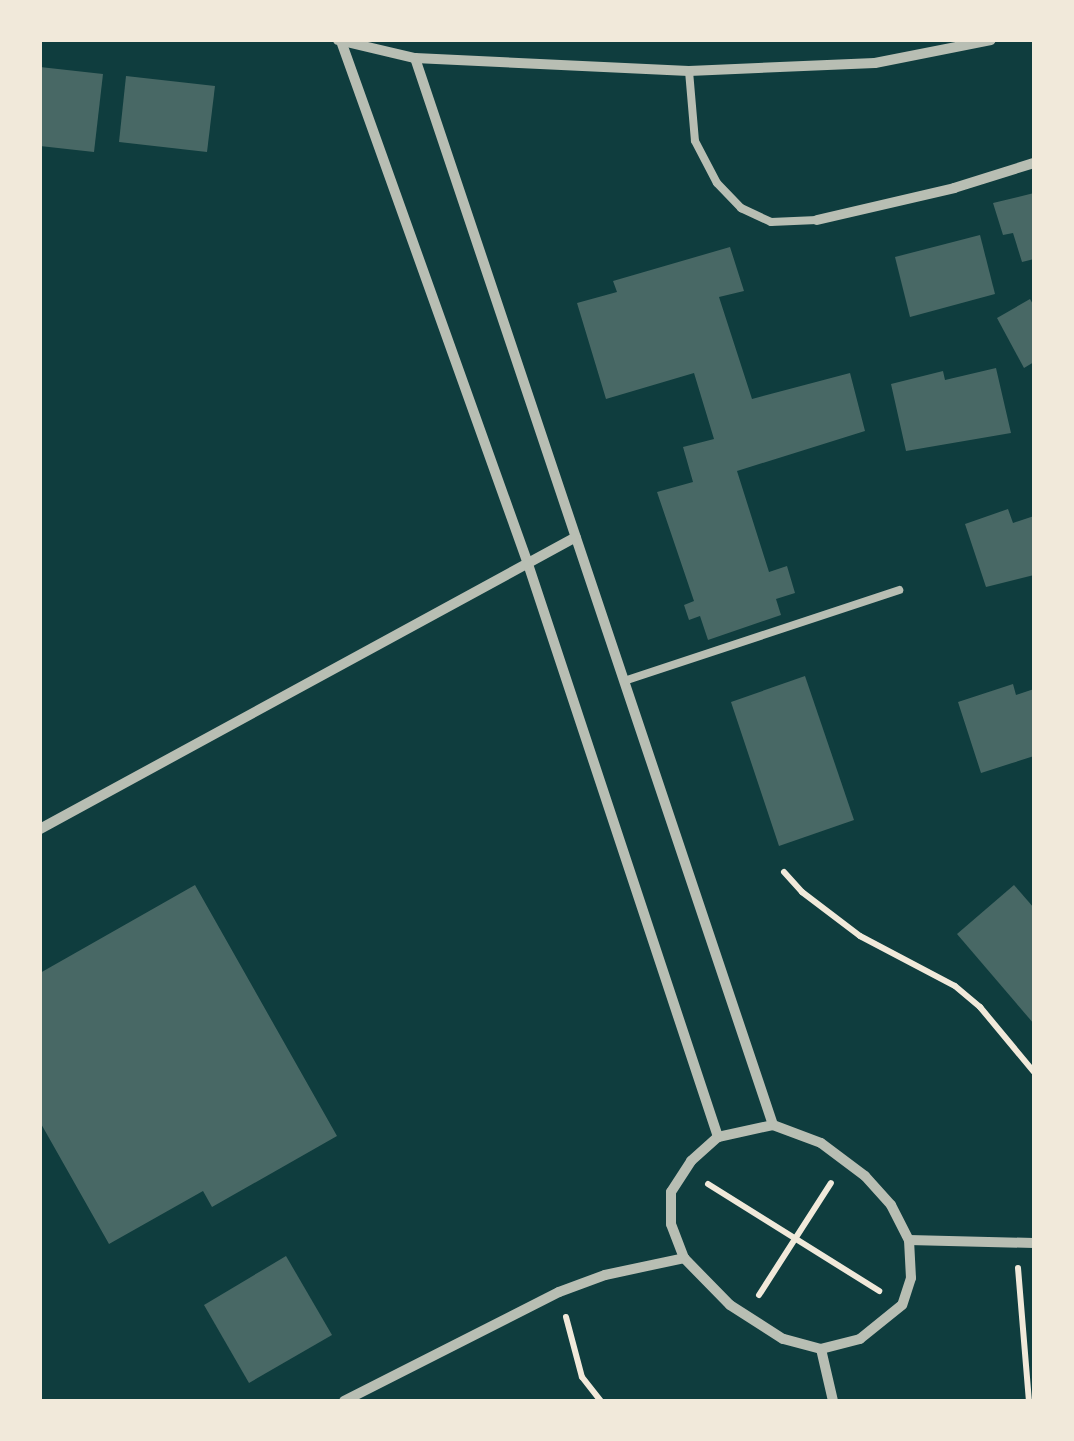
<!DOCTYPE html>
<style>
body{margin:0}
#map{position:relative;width:1074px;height:1441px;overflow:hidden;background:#0f3d3e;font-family:"Space Grotesk",sans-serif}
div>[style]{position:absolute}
.building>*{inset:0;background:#486865}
.path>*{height:6px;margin:-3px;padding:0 3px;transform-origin:3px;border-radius:3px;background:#f1e9da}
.service>*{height:8px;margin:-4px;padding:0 4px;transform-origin:4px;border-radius:4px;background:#b8beb3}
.minor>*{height:10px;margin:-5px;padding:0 5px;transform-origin:5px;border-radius:5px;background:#b8beb3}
span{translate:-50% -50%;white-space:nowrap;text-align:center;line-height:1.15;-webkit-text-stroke:10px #f1e9da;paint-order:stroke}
.frame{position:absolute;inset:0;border:42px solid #f1e9da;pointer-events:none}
</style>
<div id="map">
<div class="building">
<div style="clip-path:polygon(40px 67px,103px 74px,94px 152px,40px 146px)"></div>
<div style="clip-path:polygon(126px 76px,215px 86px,207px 152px,119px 142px)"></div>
<div style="clip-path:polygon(1034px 193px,1034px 259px,1022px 262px,1013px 233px,1003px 235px,993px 203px)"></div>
<div style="clip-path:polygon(980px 235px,995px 294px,910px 317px,895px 257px)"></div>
<div style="clip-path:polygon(730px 247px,744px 291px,719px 297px,752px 399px,850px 373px,865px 431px,737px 471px,769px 572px,787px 566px,795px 593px,776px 599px,781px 615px,708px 640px,700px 616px,689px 620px,684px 605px,694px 601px,657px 492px,693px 482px,683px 447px,714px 439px,694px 373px,606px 399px,577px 303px,617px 292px,613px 281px)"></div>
<div style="clip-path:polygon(1030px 299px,1034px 306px,1034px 362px,1024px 368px,997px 318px)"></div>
<div style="clip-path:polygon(996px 368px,1011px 433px,906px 451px,891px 384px,943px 371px,945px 380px)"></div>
<div style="clip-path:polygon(1008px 509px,1013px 523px,1034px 516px,1034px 575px,986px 587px,965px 524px)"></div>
<div style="clip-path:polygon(805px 676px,854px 820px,779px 846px,731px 702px)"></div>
<div style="clip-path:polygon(1013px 684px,1016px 695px,1034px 689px,1034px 756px,981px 773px,958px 702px)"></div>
<div style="clip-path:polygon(195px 885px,337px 1136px,212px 1207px,203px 1191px,109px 1244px,40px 1122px,40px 973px)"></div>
<div style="clip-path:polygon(1014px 885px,1034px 908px,1034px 1024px,957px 934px)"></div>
<div style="clip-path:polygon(286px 1256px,332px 1335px,249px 1383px,204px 1305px)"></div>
</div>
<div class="path">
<div style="left:784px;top:872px;width:27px;rotate:48deg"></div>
<div style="left:802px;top:892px;width:73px;rotate:37.2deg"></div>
<div style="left:860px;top:936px;width:107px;rotate:27.8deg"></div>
<div style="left:955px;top:986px;width:33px;rotate:40deg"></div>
<div style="left:980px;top:1007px;width:85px;rotate:50.3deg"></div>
<div style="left:708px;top:1184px;width:202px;rotate:32deg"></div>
<div style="left:1018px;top:1268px;width:133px;rotate:85.3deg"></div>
<div style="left:759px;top:1295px;width:133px;rotate:-57.3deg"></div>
<div style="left:566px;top:1317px;width:62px;rotate:75.1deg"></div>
<div style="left:582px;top:1377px;width:31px;rotate:52deg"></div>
</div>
<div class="service">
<div style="left:689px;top:71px;width:70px;rotate:85.1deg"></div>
<div style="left:695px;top:141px;width:47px;rotate:62.4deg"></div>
<div style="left:717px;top:183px;width:35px;rotate:46deg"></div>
<div style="left:741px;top:208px;width:33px;rotate:25deg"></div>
<div style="left:771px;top:222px;width:46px;rotate:-2.5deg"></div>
<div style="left:624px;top:681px;width:290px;rotate:-18.3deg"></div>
</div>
<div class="minor">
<div style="left:338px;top:40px;width:79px;rotate:13.2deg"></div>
<div style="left:415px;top:58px;width:274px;rotate:2.7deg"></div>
<div style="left:689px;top:71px;width:186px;rotate:-2.5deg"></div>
<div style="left:875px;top:63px;width:118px;rotate:-11.2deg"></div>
<div style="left:341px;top:41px;width:552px;rotate:70.32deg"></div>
<div style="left:527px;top:561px;width:607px;rotate:71.65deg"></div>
<div style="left:415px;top:58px;width:1125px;rotate:71.45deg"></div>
<div style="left:817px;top:220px;width:141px;rotate:-13.1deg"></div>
<div style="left:954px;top:188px;width:84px;rotate:-17.4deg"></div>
<div style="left:40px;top:829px;width:610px;rotate:-28.58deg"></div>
<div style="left:773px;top:1125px;width:51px;rotate:20.6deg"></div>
<div style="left:821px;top:1143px;width:55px;rotate:36.9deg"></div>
<div style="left:865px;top:1176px;width:39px;rotate:48deg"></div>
<div style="left:891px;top:1205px;width:39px;rotate:63deg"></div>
<div style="left:909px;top:1240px;width:38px;rotate:87deg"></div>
<div style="left:911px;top:1278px;width:28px;rotate:108deg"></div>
<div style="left:902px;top:1305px;width:54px;rotate:141deg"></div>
<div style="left:860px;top:1339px;width:40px;rotate:165.6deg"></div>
<div style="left:821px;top:1349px;width:39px;rotate:-165deg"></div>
<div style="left:783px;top:1339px;width:63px;rotate:-147.3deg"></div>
<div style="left:730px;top:1305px;width:66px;rotate:-134.4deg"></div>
<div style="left:684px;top:1258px;width:36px;rotate:-111deg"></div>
<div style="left:671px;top:1224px;width:32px;rotate:-90deg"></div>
<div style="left:671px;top:1192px;width:37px;rotate:-57deg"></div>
<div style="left:691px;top:1161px;width:36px;rotate:-42deg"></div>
<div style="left:718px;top:1137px;width:56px;rotate:-12.3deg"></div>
<div style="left:909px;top:1240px;width:125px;rotate:1.4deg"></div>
<div style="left:821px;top:1349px;width:53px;rotate:77deg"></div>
<div style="left:344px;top:1401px;width:241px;rotate:-26.9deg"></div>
<div style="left:559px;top:1292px;width:49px;rotate:-20.3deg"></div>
<div style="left:605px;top:1275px;width:81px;rotate:-12.1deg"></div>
</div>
<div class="frame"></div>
</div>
